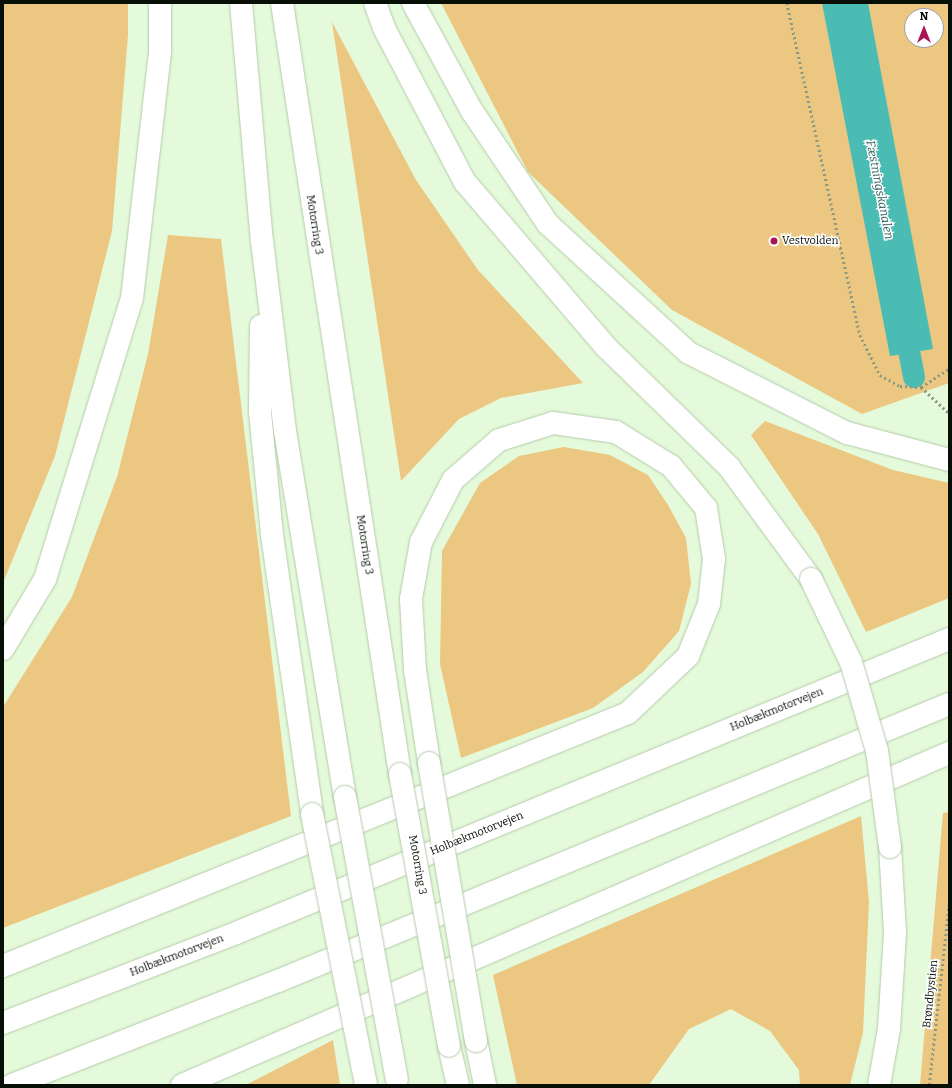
<!DOCTYPE html>
<meta charset="utf-8">
<style>
body{margin:0}
#map{position:relative;width:952px;height:1088px;overflow:hidden;background:#e4fada;font-family:Bitter,serif}
div>[style]{position:absolute}
.green>*{inset:0;background:#ecc782}
.water>*{inset:0;background:#4abcb4}
.canal>*{height:22px;margin:-11px;padding:0 11px;transform-origin:11px;border-radius:11px;background:#4abcb4}
.path>*{height:2.5px;margin-top:-1.25px;transform-origin:0;background:repeating-linear-gradient(90deg,#899982 0 2px,transparent 0 5px)}
.roads{filter:drop-shadow(0 0 1px #b5caab) drop-shadow(0 0 1px #b5caab)}
.highway>*{height:22px;margin:-11px;padding:0 11px;transform-origin:11px;border-radius:11px;background:#fff}
.bridges{filter:drop-shadow(0 0 1px #b5caab) drop-shadow(0 0 1px #b5caab)}
.highway-bridge>*{height:22px;margin:-11px;padding:0 11px;transform-origin:11px;border-radius:11px;background:#fff}
.dots>*{width:11px;height:11px;translate:-50% -50%;box-sizing:border-box;border:2px solid #fff;border-radius:50%}
span{translate:-50% -50%;white-space:nowrap;text-align:center;line-height:1.15;-webkit-text-stroke:3px #fff;paint-order:stroke}
.street-label{font-size:11px;color:#080f06}
.poi-label{font-size:11px;color:#080f06}
.left{translate:0 -50%;text-align:left}
.water-label{font-size:12px;color:#2b5c58;font-style:italic}
.frame{position:absolute;inset:0;border:4px solid #080f06;pointer-events:none}
.north{position:absolute;left:904px;top:8px;width:40px;height:40px;box-sizing:border-box;background:#fff;border:1px solid #9c9f9b;border-radius:50%;rotate:0deg;font-size:11px;font-weight:700;line-height:16px;text-align:center;color:#080f06}
.north::after{content:'';display:block;margin:auto;width:14px;height:18px;background:#a71552;clip-path:polygon(50% 0,100% 100%,50% 72%,0 100%)}
</style>
<div id="map">
<div class="green">
<div style="clip-path:polygon(3px 3px,128px 3px,128px 35px,112px 231px,55px 456px,3px 583px)"></div>
<div style="clip-path:polygon(evenodd,441px 3px,949px 3px,949px 383px,862px 414px,672px 310px,528px 172px,441px 3px,912px 16px,936px 16px,936px 40px,912px 40px,912px 16px)"></div>
<div style="clip-path:polygon(332px 22px,416px 180px,478px 270px,583px 383px,501px 398px,459px 419px,401px 481px)"></div>
<div style="clip-path:polygon(168px 235px,221px 239px,291px 816px,3px 928px,3px 707px,72px 597px,117px 477px,148px 354px)"></div>
<div style="clip-path:polygon(765px 421px,893px 470px,949px 483px,949px 598px,866px 632px,818px 534px,751px 435px)"></div>
<div style="clip-path:polygon(564px 447px,610px 455px,648px 475px,668px 505px,686px 538px,691px 584px,679px 631px,643px 672px,593px 708px,461px 758px,440px 664px,442px 551px,480px 483px,519px 456px)"></div>
<div style="clip-path:polygon(949px 812px,949px 1085px,920px 1085px,943px 813px)"></div>
<div style="clip-path:polygon(861px 816px,869px 902px,863px 1033px,850px 1085px,800px 1085px,799px 1070px,770px 1031px,731px 1009px,689px 1029px,649px 1085px,517px 1085px,493px 975px)"></div>
<div style="clip-path:polygon(333px 1040px,340px 1085px,246px 1085px)"></div>
</div>
<div class="water">
<div style="clip-path:polygon(822px 3px,868px 3px,933px 349px,890px 356px)"></div>
</div>
<div class="canal">
<div style="left:904px;top:325px;width:53px;rotate:79.1deg"></div>
</div>
<div class="path">
<div style="left:787px;top:3px;width:340px;rotate:77.6deg"></div>
<div style="left:860px;top:335px;width:45px;rotate:63.4deg"></div>
<div style="left:880px;top:375px;width:23px;rotate:29deg"></div>
<div style="left:900px;top:386px;width:21px;rotate:3deg"></div>
<div style="left:921px;top:387px;width:38px;rotate:43deg"></div>
<div style="left:949px;top:3px;width:1px;rotate:90deg"></div>
<div style="left:921px;top:387px;width:33px;rotate:-33deg"></div>
<div style="left:929px;top:1085px;width:182px;rotate:-83.7deg"></div>
</div>
<div class="roads">
<div class="highway">
<div style="left:241px;top:3px;width:239px;rotate:85deg"></div>
<div style="left:262px;top:241px;width:191px;rotate:83.1deg"></div>
<div style="left:285px;top:431px;width:371px;rotate:80.7deg"></div>
<div style="left:282px;top:3px;width:780px;rotate:81.3deg"></div>
<div style="left:375px;top:3px;width:27px;rotate:70deg"></div>
<div style="left:384px;top:28px;width:174px;rotate:62.3deg"></div>
<div style="left:465px;top:182px;width:218px;rotate:49.5deg"></div>
<div style="left:607px;top:348px;width:170px;rotate:44.3deg"></div>
<div style="left:729px;top:467px;width:139px;rotate:53.8deg"></div>
<div style="left:413px;top:3px;width:123px;rotate:61.4deg"></div>
<div style="left:472px;top:111px;width:136px;rotate:56.1deg"></div>
<div style="left:548px;top:224px;width:191px;rotate:42.5deg"></div>
<div style="left:689px;top:353px;width:177px;rotate:26.9deg"></div>
<div style="left:847px;top:433px;width:106px;rotate:14.8deg"></div>
<div style="left:261px;top:326px;width:86px;rotate:90.7deg"></div>
<div style="left:260px;top:412px;width:124px;rotate:84.4deg"></div>
<div style="left:272px;top:535px;width:282px;rotate:81.8deg"></div>
<div style="left:3px;top:649px;width:82px;rotate:-59deg"></div>
<div style="left:45px;top:579px;width:294px;rotate:-72.8deg"></div>
<div style="left:132px;top:298px;width:249px;rotate:-83.5deg"></div>
<div style="left:160px;top:51px;width:48px;rotate:-90deg"></div>
<div style="left:3px;top:966px;width:674px;rotate:-22.04deg"></div>
<div style="left:628px;top:713px;width:83px;rotate:-43.5deg"></div>
<div style="left:688px;top:656px;width:56px;rotate:-68deg"></div>
<div style="left:709px;top:604px;width:45px;rotate:-83.7deg"></div>
<div style="left:714px;top:559px;width:52px;rotate:-98.9deg"></div>
<div style="left:706px;top:508px;width:55px;rotate:-129.8deg"></div>
<div style="left:671px;top:466px;width:65px;rotate:-148.3deg"></div>
<div style="left:616px;top:432px;width:64px;rotate:-171.9deg"></div>
<div style="left:553px;top:423px;width:57px;rotate:162.5deg"></div>
<div style="left:499px;top:440px;width:61px;rotate:139deg"></div>
<div style="left:453px;top:480px;width:70px;rotate:117.3deg"></div>
<div style="left:421px;top:542px;width:58px;rotate:100deg"></div>
<div style="left:411px;top:599px;width:71px;rotate:86.8deg"></div>
<div style="left:415px;top:670px;width:94px;rotate:81.4deg"></div>
<div style="left:3px;top:1023px;width:250px;rotate:-21.1deg"></div>
<div style="left:236px;top:933px;width:771px;rotate:-22.41deg"></div>
<div style="left:476px;top:1041px;width:45px;rotate:78.4deg"></div>
<div style="left:449px;top:1046px;width:40px;rotate:77deg"></div>
<div style="left:12px;top:1085px;width:286px;rotate:-21.4deg"></div>
<div style="left:278px;top:981px;width:726px;rotate:-22.43deg"></div>
<div style="left:182px;top:1085px;width:836px;rotate:-23.41deg"></div>
<div style="left:879px;top:1085px;width:57px;rotate:-79.9deg"></div>
<div style="left:889px;top:1029px;width:96px;rotate:-86.4deg"></div>
<div style="left:895px;top:933px;width:86px;rotate:-93.3deg"></div>
</div>
</div>
<div class="bridges">
<div class="highway-bridge">
<div style="left:811px;top:579px;width:92px;rotate:64.3deg"></div>
<div style="left:851px;top:662px;width:93px;rotate:73.7deg"></div>
<div style="left:877px;top:751px;width:97px;rotate:82.3deg"></div>
<div style="left:429px;top:763px;width:282px;rotate:80.4deg"></div>
<div style="left:400px;top:774px;width:276px;rotate:79.8deg"></div>
<div style="left:345px;top:797px;width:287px;rotate:79.6deg"></div>
<div style="left:312px;top:814px;width:276px;rotate:78.7deg"></div>
</div>
</div>
<div class="dots">
<div style="left:774px;top:241px;background:#a71552"></div>
</div>
<div class="street-label">
<span style="left:314px;top:225px;rotate:81deg">Motorring 3</span>
<span style="left:364px;top:545px;rotate:81deg">Motorring 3</span>
<span style="left:777px;top:710px;rotate:-22deg">Holbækmotorvejen</span>
<span style="left:477px;top:834px;rotate:-22deg">Holbækmotorvejen</span>
<span style="left:417px;top:865px;rotate:80deg">Motorring 3</span>
<span style="left:177px;top:956px;rotate:-21deg">Holbækmotorvejen</span>
<span style="left:931px;top:994px;rotate:-84deg">Brøndbystien</span>
</div>
<div class="poi-label">
<span class="left" style="left:782px;top:241px">Vestvolden</span>
</div>
<div class="water-label">
<span style="left:879px;top:190px;rotate:79deg">Fæstningskanalen</span>
</div>
<div class="frame"></div>
<div class="north">N</div>
</div>
